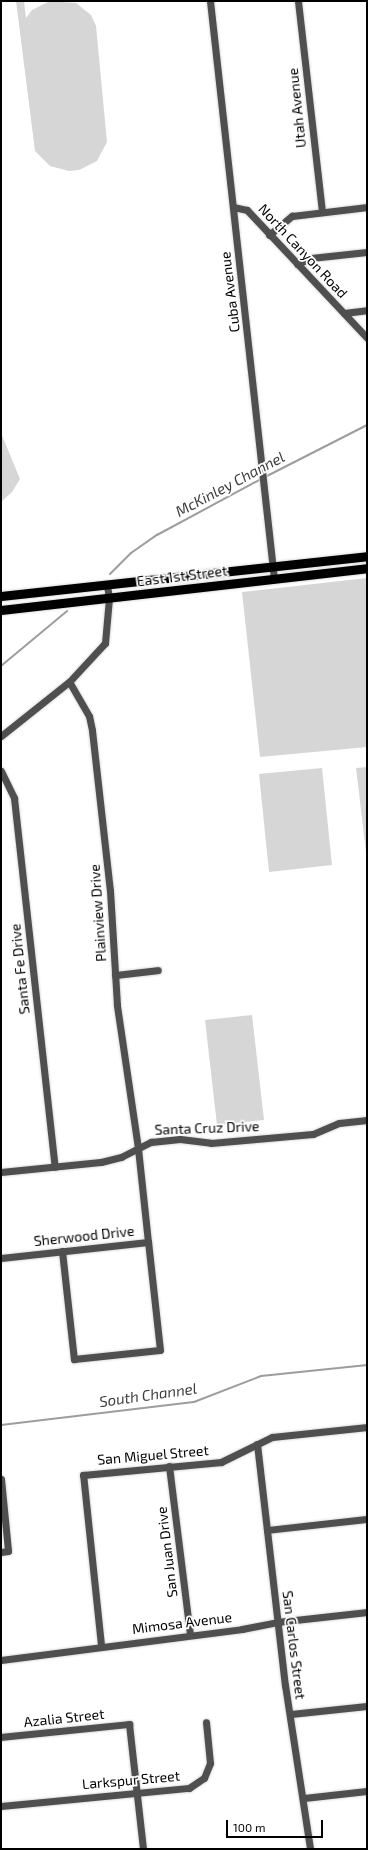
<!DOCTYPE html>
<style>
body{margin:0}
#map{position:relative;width:368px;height:1850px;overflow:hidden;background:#fff;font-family:"Exo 2",sans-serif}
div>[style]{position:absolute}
.green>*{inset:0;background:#d6d6d6}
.stream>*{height:2px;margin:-1px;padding:0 1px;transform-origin:1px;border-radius:1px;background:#9d9d9d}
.roads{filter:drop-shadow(0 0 1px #dbdbdb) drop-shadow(0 0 1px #dbdbdb)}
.minor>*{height:7px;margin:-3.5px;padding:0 3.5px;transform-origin:3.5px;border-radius:3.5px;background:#4f4f4f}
.major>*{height:9px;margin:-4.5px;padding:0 4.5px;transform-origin:4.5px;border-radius:4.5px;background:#000}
span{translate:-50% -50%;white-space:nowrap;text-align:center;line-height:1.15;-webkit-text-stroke:3.5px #fff;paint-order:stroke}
.street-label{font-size:14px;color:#000}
.water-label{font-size:15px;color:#3e3e3e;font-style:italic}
.frame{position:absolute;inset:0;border:2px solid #000;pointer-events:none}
.scale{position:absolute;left:226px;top:1820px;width:97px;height:18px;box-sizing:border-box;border:2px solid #000;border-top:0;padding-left:5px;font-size:12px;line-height:14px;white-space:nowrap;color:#000;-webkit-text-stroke:3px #fff;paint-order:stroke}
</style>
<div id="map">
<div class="green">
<div style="clip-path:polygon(16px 1px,24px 1px,26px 18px,32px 10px,50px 1px,76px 3px,91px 15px,96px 26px,107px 142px,97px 161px,79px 170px,69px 171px,50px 166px,35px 151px)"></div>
<div style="clip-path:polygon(1px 433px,20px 479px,12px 492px,1px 502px)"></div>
<div style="clip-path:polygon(367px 578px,367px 747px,260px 757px,242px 592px)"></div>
<div style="clip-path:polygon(367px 767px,367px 860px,356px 768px)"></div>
<div style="clip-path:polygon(322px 768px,332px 865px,269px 872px,259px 774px)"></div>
<div style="clip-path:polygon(252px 1015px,264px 1120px,217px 1125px,205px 1020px)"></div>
</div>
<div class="stream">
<div style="left:265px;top:477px;width:114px;rotate:-27deg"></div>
<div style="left:110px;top:574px;width:30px;rotate:-45deg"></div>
<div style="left:131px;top:553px;width:32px;rotate:-35deg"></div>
<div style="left:157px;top:535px;width:118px;rotate:-28.3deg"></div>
<div style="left:1px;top:666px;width:86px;rotate:-39.8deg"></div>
<div style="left:1px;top:1425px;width:194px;rotate:-6.8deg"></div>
<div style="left:194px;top:1402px;width:72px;rotate:-21.2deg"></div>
<div style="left:261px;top:1376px;width:107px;rotate:-5.9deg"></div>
</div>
<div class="roads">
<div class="minor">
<div style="left:210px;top:1px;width:582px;rotate:83.68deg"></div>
<div style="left:298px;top:1px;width:212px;rotate:83.5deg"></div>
<div style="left:233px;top:207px;width:14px;rotate:12deg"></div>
<div style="left:247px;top:210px;width:175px;rotate:46.8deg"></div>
<div style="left:269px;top:235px;width:30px;rotate:-40deg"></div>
<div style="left:292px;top:216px;width:76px;rotate:-6.8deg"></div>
<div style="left:297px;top:264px;width:15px;rotate:-23deg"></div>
<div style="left:311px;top:258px;width:56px;rotate:-6.1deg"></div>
<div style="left:344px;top:313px;width:23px;rotate:-7deg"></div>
<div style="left:1px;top:736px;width:87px;rotate:-38.5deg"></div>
<div style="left:69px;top:682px;width:53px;rotate:-47.3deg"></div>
<div style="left:105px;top:643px;width:45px;rotate:-84.9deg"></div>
<div style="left:109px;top:598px;width:13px;rotate:-99deg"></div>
<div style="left:1px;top:771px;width:30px;rotate:64deg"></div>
<div style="left:14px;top:798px;width:371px;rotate:83.7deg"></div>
<div style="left:115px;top:975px;width:43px;rotate:-6.6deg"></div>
<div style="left:1px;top:1172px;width:100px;rotate:-5.7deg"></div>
<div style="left:101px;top:1162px;width:21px;rotate:-14deg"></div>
<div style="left:121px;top:1157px;width:34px;rotate:-27deg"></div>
<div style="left:151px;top:1142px;width:29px;rotate:-6deg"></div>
<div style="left:180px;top:1139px;width:31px;rotate:7deg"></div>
<div style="left:211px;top:1143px;width:102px;rotate:-5deg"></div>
<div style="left:313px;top:1134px;width:28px;rotate:-23deg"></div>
<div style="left:339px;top:1123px;width:28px;rotate:-6deg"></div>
<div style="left:62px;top:1251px;width:109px;rotate:83.7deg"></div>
<div style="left:74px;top:1359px;width:86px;rotate:-6deg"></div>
<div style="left:160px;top:1350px;width:109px;rotate:-96.3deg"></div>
<div style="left:1px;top:1258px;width:148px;rotate:-6.2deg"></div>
<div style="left:148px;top:1242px;width:95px;rotate:-96.1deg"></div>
<div style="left:138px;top:1148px;width:145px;rotate:-98.4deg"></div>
<div style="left:117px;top:1005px;width:114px;rotate:-93.5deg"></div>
<div style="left:110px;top:891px;width:162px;rotate:-96.4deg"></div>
<div style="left:92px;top:730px;width:14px;rotate:-102deg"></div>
<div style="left:89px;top:716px;width:39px;rotate:-120deg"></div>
<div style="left:257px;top:1444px;width:243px;rotate:83.4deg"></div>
<div style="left:285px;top:1685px;width:166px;rotate:81.3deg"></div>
<div style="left:169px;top:1466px;width:170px;rotate:82.9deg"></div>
<div style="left:1px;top:1479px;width:72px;rotate:84.4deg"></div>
<div style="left:8px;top:1551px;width:7px;rotate:172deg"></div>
<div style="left:267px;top:1530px;width:101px;rotate:-6.3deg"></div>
<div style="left:101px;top:1645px;width:171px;rotate:-96deg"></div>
<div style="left:83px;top:1475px;width:139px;rotate:-5.4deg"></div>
<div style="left:221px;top:1462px;width:57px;rotate:-26.1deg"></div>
<div style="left:272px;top:1437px;width:96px;rotate:-6deg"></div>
<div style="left:1px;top:1660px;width:243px;rotate:-7.3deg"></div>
<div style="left:242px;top:1629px;width:36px;rotate:-11deg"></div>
<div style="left:277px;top:1622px;width:91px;rotate:-6.3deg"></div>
<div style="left:291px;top:1714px;width:76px;rotate:-6deg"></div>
<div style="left:1px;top:1737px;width:129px;rotate:-5.8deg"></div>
<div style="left:129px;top:1724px;width:126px;rotate:83.6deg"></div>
<div style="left:304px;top:1798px;width:63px;rotate:-6.3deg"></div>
<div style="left:1px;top:1806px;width:189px;rotate:-5.5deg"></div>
<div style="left:189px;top:1788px;width:18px;rotate:-34deg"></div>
<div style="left:204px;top:1778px;width:16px;rotate:-68deg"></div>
<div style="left:210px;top:1763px;width:41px;rotate:-95.6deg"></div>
</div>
<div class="major">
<div style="left:1px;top:596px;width:368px;rotate:-6.2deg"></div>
<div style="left:1px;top:610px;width:368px;rotate:-6.5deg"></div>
</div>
</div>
<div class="street-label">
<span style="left:297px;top:108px;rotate:-96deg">Utah Avenue</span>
<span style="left:303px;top:251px;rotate:47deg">North Canyon Road</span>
<span style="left:230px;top:292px;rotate:-97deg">Cuba Avenue</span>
<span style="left:182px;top:576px;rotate:-7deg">East 1st Street</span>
<span style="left:98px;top:913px;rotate:-94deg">Plainview Drive</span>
<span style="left:20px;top:969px;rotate:-96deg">Santa Fe Drive</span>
<span style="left:207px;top:1128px;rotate:-2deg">Santa Cruz Drive</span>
<span style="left:84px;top:1236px;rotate:-6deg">Sherwood Drive</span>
<span style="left:153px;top:1455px;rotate:-5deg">San Miguel Street</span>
<span style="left:167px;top:1552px;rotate:-97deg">San Juan Drive</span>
<span style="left:182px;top:1623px;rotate:-7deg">Mimosa Avenue</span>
<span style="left:294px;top:1645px;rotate:83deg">San Carlos Street</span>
<span style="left:64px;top:1718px;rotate:-6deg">Azalia Street</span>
<span style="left:131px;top:1780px;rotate:-5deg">Larkspur Street</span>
</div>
<div class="water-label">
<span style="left:230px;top:484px;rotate:-28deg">McKinley Channel</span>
<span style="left:148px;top:1395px;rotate:-8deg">South Channel</span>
</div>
<div class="frame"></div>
<div class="scale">100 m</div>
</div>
